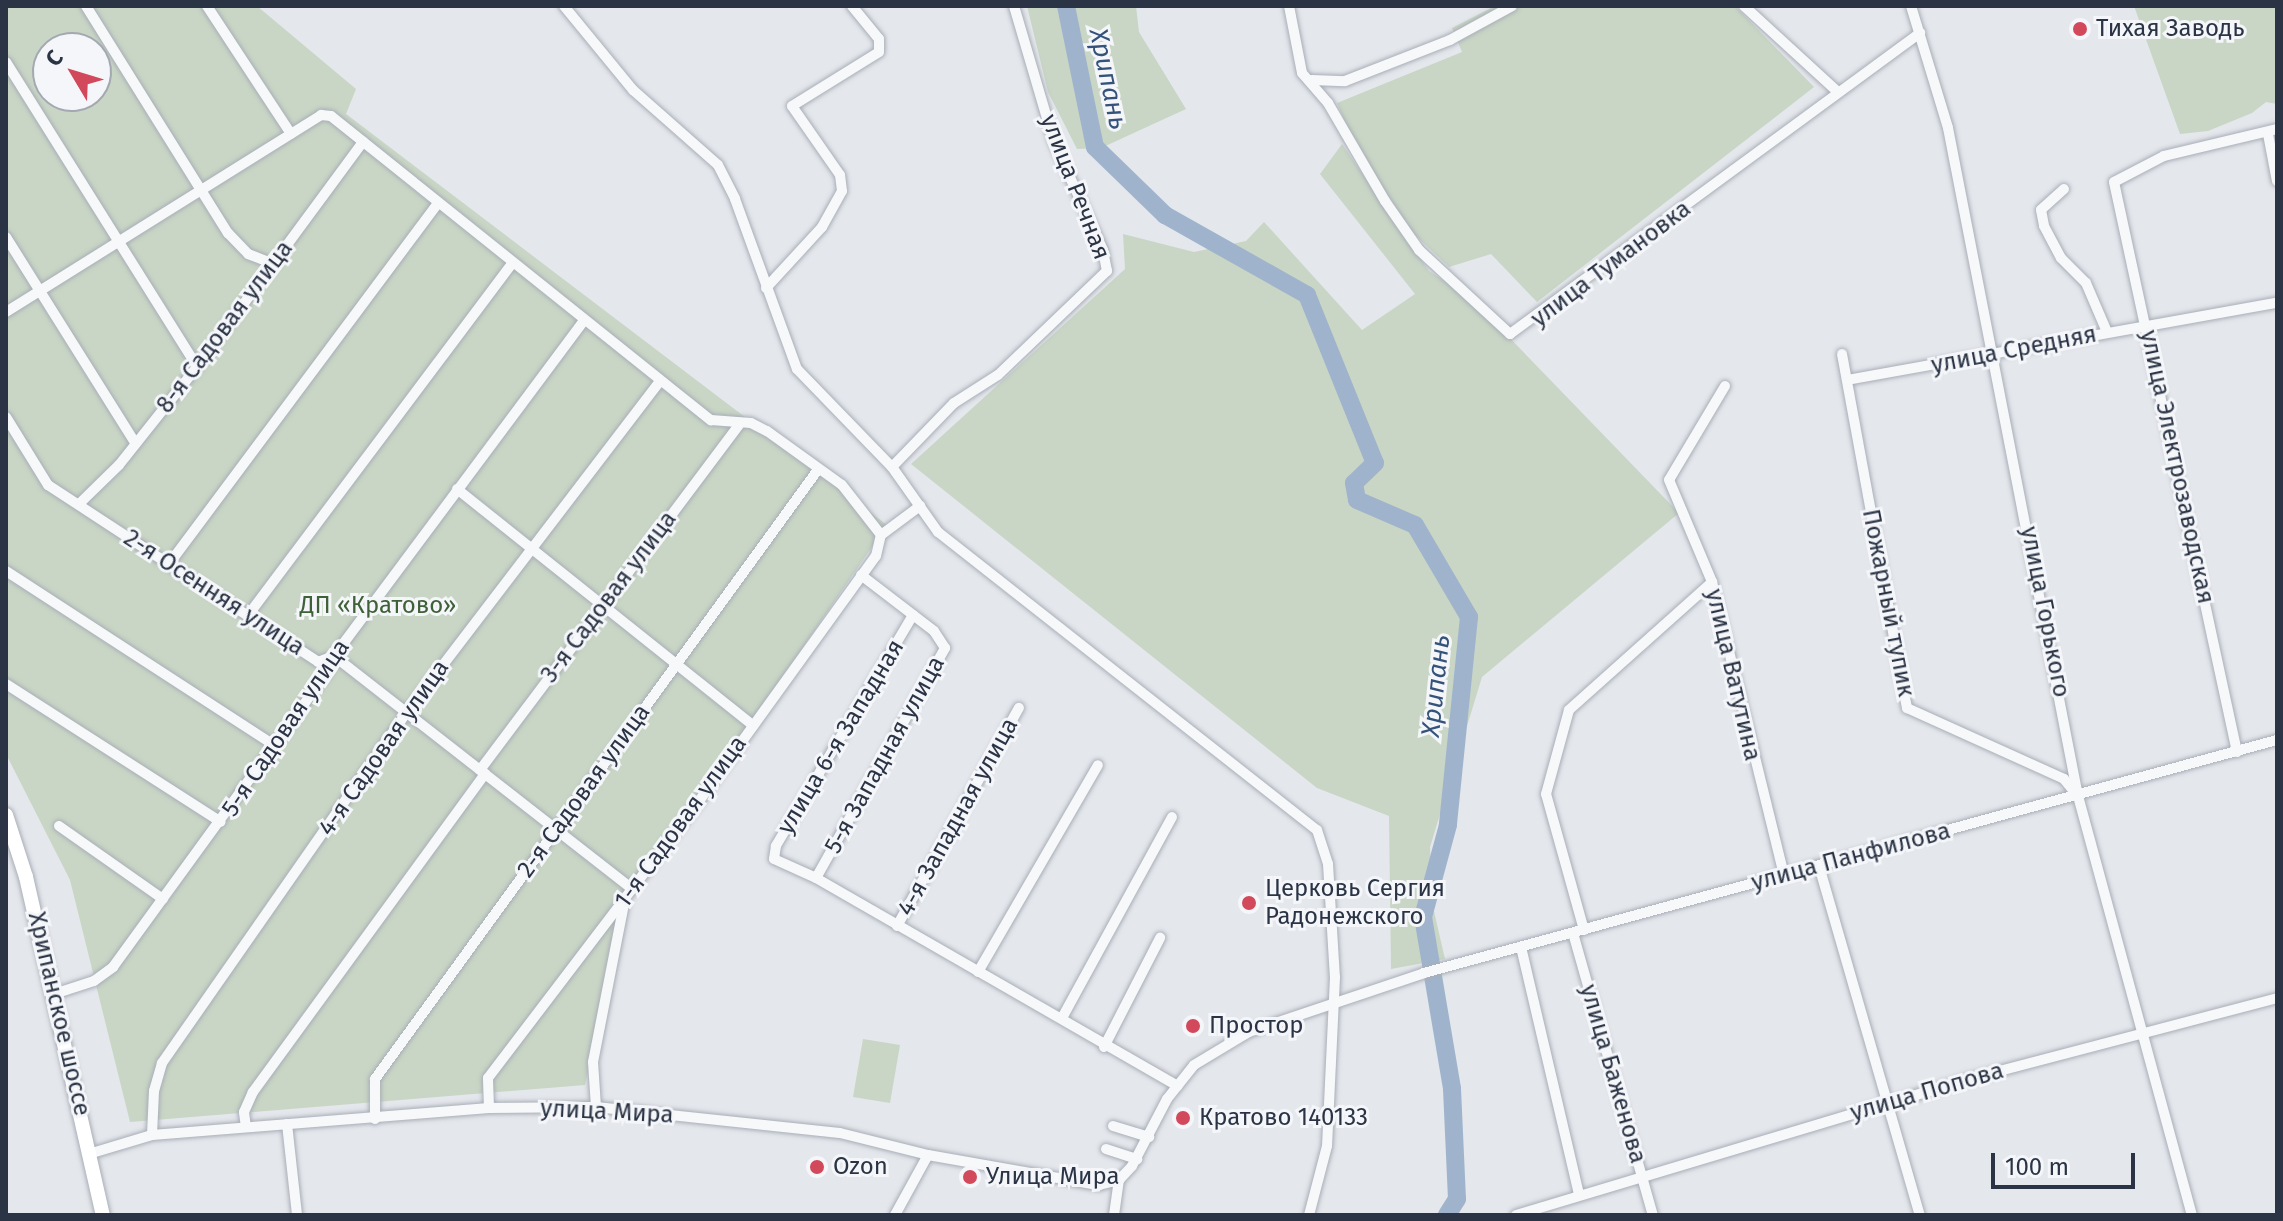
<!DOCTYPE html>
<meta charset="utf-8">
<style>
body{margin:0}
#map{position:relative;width:2283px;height:1221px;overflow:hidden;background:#e4e7ec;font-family:"Fira Sans",sans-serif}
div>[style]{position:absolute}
.green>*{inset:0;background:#c9d6c5}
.river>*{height:18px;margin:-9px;padding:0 9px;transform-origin:9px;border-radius:9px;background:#9fb4cc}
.roads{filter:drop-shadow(0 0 2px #a9aeb7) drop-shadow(0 0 2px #a9aeb7)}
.street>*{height:10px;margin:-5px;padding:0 5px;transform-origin:5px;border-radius:5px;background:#f7f8fa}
.secondary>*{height:14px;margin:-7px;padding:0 7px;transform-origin:7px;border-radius:7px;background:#fff}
.dots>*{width:22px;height:22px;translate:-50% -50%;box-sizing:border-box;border:4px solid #f4f6f9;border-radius:50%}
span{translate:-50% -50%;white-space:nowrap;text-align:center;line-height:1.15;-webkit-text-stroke:6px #f4f6f9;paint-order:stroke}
.poi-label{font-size:24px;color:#2b3445}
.left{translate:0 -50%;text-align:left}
.street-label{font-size:24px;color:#2b3445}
.park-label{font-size:24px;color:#3f6138}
.water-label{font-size:26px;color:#34527a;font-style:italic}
.frame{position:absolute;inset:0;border:8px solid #2b3445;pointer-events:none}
.north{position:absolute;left:32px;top:32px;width:80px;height:80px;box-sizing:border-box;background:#f4f6f9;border:2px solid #a4a8b1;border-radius:50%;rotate:308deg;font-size:22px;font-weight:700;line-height:32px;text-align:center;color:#2b3445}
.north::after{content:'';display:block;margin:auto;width:28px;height:36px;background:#d1495b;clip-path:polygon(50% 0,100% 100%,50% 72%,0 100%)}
.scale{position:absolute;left:1991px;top:1153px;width:144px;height:36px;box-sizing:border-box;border:4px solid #2b3445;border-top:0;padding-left:10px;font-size:24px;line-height:28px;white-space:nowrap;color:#2b3445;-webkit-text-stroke:6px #f4f6f9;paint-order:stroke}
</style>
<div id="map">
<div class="green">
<div style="clip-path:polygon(evenodd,6px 6px,257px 6px,356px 89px,346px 114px,887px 525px,627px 903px,585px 1085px,130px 1122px,70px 880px,6px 754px,6px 6px,48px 48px,96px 48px,96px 96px,48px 96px,48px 48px)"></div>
<div style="clip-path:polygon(1027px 6px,1136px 6px,1139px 32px,1186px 109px,1101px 148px,1077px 149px,1048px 92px)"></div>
<div style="clip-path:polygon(1495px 6px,1735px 6px,1814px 87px,1537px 302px,1491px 254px,1449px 267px,1413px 233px,1355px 145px,1337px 103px,1462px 52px,1452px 28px)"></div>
<div style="clip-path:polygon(2134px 6px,2277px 6px,2277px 104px,2266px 102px,2252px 113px,2208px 131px,2180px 134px)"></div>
<div style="clip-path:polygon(1342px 144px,1429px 271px,1474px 301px,1679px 513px,1482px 677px,1430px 847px,1433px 907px,1445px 959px,1391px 969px,1389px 816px,1317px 788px,911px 464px,1125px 269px,1123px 234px,1194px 252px,1246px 241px,1264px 222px,1362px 330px,1415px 294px,1320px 174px)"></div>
<div style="clip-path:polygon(863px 1039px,900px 1045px,890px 1103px,853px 1097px)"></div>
</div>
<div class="river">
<div style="left:1066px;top:6px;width:144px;rotate:78.4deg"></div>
<div style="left:1095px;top:147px;width:98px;rotate:44.2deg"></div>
<div style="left:1165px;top:215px;width:163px;rotate:29.4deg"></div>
<div style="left:1307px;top:295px;width:181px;rotate:68deg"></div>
<div style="left:1375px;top:463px;width:29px;rotate:136deg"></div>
<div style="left:1354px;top:483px;width:17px;rotate:80deg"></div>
<div style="left:1357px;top:500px;width:63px;rotate:23.3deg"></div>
<div style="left:1415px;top:525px;width:107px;rotate:59.6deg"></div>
<div style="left:1469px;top:617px;width:209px;rotate:95.8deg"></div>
<div style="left:1448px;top:825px;width:95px;rotate:105.2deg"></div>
<div style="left:1423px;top:917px;width:174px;rotate:80.4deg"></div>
<div style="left:1452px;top:1089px;width:110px;rotate:87.4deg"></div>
<div style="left:1457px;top:1199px;width:19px;rotate:122deg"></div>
</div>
<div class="roads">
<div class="street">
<div style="left:86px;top:6px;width:268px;rotate:58deg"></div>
<div style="left:228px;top:233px;width:29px;rotate:46deg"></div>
<div style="left:248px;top:254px;width:26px;rotate:21deg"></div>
<div style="left:207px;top:6px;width:153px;rotate:56.7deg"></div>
<div style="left:564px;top:6px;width:109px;rotate:50.6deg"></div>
<div style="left:633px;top:90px;width:113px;rotate:41.4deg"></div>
<div style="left:718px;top:165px;width:38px;rotate:63deg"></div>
<div style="left:735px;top:199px;width:181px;rotate:70deg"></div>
<div style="left:797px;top:369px;width:136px;rotate:45.9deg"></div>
<div style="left:892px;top:467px;width:80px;rotate:54.7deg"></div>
<div style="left:938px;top:532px;width:482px;rotate:38.2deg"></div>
<div style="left:1317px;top:830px;width:36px;rotate:72deg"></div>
<div style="left:1328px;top:864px;width:113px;rotate:86.5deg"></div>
<div style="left:1335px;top:977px;width:169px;rotate:92.7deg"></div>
<div style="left:1327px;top:1146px;width:71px;rotate:104.6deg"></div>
<div style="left:1289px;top:6px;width:68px;rotate:79deg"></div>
<div style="left:1302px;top:73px;width:40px;rotate:49deg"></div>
<div style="left:1328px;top:103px;width:113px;rotate:59.8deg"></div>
<div style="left:1385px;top:201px;width:60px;rotate:55.2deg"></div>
<div style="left:1419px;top:250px;width:124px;rotate:42.7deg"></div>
<div style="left:1510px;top:334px;width:509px;rotate:-36.28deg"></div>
<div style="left:1744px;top:6px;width:127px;rotate:42.5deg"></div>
<div style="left:1911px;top:6px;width:127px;rotate:73.1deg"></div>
<div style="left:1948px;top:128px;width:681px;rotate:78.99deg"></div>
<div style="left:2078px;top:796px;width:434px;rotate:74.8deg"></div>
<div style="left:6px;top:62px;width:360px;rotate:57.9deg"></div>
<div style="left:1312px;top:80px;width:33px;rotate:2deg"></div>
<div style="left:1345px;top:81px;width:113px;rotate:-21.3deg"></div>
<div style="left:1450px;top:40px;width:71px;rotate:-28.7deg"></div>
<div style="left:2268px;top:134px;width:48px;rotate:79.2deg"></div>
<div style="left:2064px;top:189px;width:31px;rotate:138deg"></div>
<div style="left:2041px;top:210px;width:16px;rotate:79deg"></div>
<div style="left:2044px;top:226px;width:36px;rotate:62deg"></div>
<div style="left:2061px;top:258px;width:35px;rotate:45deg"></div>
<div style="left:2086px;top:283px;width:53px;rotate:66.8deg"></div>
<div style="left:6px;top:237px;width:244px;rotate:57.9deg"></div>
<div style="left:766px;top:288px;width:83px;rotate:-47.4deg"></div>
<div style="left:822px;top:227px;width:41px;rotate:-60.9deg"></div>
<div style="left:842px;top:191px;width:16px;rotate:-97deg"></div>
<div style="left:840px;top:175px;width:84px;rotate:-124.8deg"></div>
<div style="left:792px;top:106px;width:102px;rotate:-31.8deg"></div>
<div style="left:879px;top:52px;width:13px;rotate:-90deg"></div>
<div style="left:879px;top:39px;width:43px;rotate:-129.3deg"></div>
<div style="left:6px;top:312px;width:372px;rotate:-32deg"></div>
<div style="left:321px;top:115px;width:10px;rotate:6deg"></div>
<div style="left:331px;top:116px;width:487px;rotate:38.7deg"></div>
<div style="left:711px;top:420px;width:40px;rotate:4.3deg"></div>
<div style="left:751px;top:423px;width:18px;rotate:27deg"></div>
<div style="left:767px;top:431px;width:92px;rotate:35.8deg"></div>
<div style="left:842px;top:485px;width:63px;rotate:52deg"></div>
<div style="left:881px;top:535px;width:49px;rotate:-36.6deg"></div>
<div style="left:1842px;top:354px;width:360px;rotate:79.6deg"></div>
<div style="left:1907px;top:708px;width:172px;rotate:24.3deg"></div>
<div style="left:2064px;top:779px;width:22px;rotate:51deg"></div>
<div style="left:1847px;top:380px;width:437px;rotate:-10.2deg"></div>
<div style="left:1725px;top:386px;width:109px;rotate:120.8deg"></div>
<div style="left:1669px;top:480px;width:111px;rotate:67.1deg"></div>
<div style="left:1712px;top:582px;width:302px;rotate:76.2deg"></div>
<div style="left:6px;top:417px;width:80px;rotate:58.3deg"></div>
<div style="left:48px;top:485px;width:323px;rotate:33.2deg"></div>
<div style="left:318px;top:662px;width:17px;rotate:-21deg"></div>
<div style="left:334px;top:656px;width:378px;rotate:38deg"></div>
<div style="left:892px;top:467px;width:89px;rotate:-45.9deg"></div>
<div style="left:954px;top:403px;width:52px;rotate:-32.5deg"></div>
<div style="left:998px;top:375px;width:151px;rotate:-43.7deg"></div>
<div style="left:1107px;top:271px;width:21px;rotate:-101deg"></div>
<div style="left:1103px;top:250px;width:119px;rotate:-114.4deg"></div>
<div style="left:1054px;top:142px;width:142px;rotate:-106.4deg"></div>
<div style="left:457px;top:489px;width:379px;rotate:38.6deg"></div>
<div style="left:79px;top:504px;width:56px;rotate:-44.3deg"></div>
<div style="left:119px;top:465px;width:125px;rotate:-51.5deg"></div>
<div style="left:197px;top:367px;width:280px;rotate:-53.6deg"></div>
<div style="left:169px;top:564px;width:449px;rotate:-53.3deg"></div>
<div style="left:6px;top:571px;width:321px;rotate:33deg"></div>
<div style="left:249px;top:614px;width:436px;rotate:-53.1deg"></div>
<div style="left:913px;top:615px;width:269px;rotate:120.7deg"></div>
<div style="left:776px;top:846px;width:13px;rotate:99deg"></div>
<div style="left:774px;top:859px;width:46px;rotate:24.3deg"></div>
<div style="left:816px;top:878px;width:417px;rotate:29.9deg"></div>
<div style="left:6px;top:684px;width:255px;rotate:32.7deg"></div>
<div style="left:2237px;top:752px;width:583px;rotate:-102.18deg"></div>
<div style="left:2114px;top:182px;width:56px;rotate:-27.5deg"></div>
<div style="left:2164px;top:156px;width:116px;rotate:-13.4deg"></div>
<div style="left:480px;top:770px;width:431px;rotate:-53.1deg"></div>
<div style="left:59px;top:826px;width:127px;rotate:35.1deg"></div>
<div style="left:1819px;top:866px;width:363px;rotate:73.9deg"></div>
<div style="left:816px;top:878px;width:264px;rotate:-60.7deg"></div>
<div style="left:945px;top:648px;width:20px;rotate:-123deg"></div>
<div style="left:934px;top:631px;width:92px;rotate:-142.5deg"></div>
<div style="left:897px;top:926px;width:250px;rotate:-60.8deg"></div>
<div style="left:1584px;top:930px;width:141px;rotate:-105.6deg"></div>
<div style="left:1546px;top:794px;width:87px;rotate:-74.7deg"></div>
<div style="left:1569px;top:710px;width:192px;rotate:-41.8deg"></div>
<div style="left:1573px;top:933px;width:293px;rotate:74.2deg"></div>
<div style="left:1521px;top:947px;width:254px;rotate:76.8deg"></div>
<div style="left:978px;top:972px;width:239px;rotate:-59.9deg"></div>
<div style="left:54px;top:994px;width:42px;rotate:-18deg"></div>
<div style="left:94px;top:981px;width:24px;rotate:-36deg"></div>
<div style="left:113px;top:967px;width:367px;rotate:-54deg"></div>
<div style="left:329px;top:670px;width:15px;rotate:-70deg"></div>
<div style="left:334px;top:656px;width:418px;rotate:-53.3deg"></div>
<div style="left:1062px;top:1018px;width:229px;rotate:-61.3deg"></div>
<div style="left:1104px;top:1047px;width:123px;rotate:-62.8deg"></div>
<div style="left:596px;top:1107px;width:45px;rotate:-93.8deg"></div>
<div style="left:593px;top:1062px;width:161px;rotate:-78.9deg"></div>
<div style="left:489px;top:1108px;width:30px;rotate:-92deg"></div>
<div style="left:488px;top:1078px;width:340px;rotate:-52.7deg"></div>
<div style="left:694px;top:808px;width:311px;rotate:-54.2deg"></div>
<div style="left:876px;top:556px;width:22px;rotate:-77deg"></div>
<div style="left:375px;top:1119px;width:40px;rotate:-90deg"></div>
<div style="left:375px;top:1079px;width:752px;rotate:-53.98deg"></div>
<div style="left:287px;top:1124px;width:92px;rotate:83.7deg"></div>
<div style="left:1113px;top:1126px;width:38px;rotate:17deg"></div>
<div style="left:246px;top:1127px;width:15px;rotate:-98deg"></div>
<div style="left:244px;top:1112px;width:22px;rotate:-66deg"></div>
<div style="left:253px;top:1092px;width:394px;rotate:-53.9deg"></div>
<div style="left:152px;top:1135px;width:44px;rotate:-87.4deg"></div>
<div style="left:154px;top:1091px;width:29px;rotate:-74deg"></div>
<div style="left:162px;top:1063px;width:428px;rotate:-55.1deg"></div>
<div style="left:407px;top:712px;width:417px;rotate:-52.6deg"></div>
<div style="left:1106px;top:1149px;width:33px;rotate:18deg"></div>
<div style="left:92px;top:1153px;width:63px;rotate:-16.7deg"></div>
<div style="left:152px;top:1135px;width:338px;rotate:-4.6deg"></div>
<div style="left:489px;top:1108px;width:107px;rotate:-0.5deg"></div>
<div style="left:596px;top:1107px;width:245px;rotate:6.1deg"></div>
<div style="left:840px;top:1133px;width:91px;rotate:14deg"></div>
<div style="left:928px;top:1155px;width:174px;rotate:10deg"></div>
<div style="left:1099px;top:1185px;width:21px;rotate:-14deg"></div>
<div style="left:1119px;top:1180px;width:19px;rotate:-47deg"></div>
<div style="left:1132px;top:1166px;width:76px;rotate:-62.4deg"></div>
<div style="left:1167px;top:1099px;width:43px;rotate:-51.5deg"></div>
<div style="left:1194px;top:1065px;width:64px;rotate:-31deg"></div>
<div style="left:1249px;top:1032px;width:185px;rotate:-18.6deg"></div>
<div style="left:1424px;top:973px;width:884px;rotate:-15.28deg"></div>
<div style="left:895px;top:1215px;width:68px;rotate:-61.2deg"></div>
<div style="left:1114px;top:1215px;width:35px;rotate:-82deg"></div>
<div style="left:1516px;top:1215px;width:473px;rotate:-16.7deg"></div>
<div style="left:1969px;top:1079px;width:318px;rotate:-14.7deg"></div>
</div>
<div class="secondary">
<div style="left:6px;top:815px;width:65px;rotate:72.1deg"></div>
<div style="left:26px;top:877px;width:347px;rotate:77.2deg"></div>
</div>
</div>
<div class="dots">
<div style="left:2080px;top:29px;background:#d1495b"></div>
<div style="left:1249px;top:903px;background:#d1495b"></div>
<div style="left:1193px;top:1026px;background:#d1495b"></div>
<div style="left:1183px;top:1118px;background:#d1495b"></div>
<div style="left:817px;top:1167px;background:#d1495b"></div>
<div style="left:970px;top:1177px;background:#d1495b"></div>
</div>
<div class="poi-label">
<span class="left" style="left:2096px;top:29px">Тихая Заводь</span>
<span class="left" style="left:1265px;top:903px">Церковь Сергия<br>Радонежского</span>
<span class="left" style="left:1209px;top:1026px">Простор</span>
<span class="left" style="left:1199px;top:1118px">Кратово 140133</span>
<span class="left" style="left:833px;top:1167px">Ozon</span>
<span class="left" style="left:986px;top:1177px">Улица Мира</span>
</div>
<div class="street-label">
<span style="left:1075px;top:187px;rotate:69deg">улица Речная</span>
<span style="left:1611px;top:264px;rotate:-37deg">улица Тумановка</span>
<span style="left:225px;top:327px;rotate:-53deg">8-я Садовая улица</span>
<span style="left:2014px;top:350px;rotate:-11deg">улица Средняя</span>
<span style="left:2177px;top:467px;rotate:78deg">улица Электрозаводская</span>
<span style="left:214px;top:593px;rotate:33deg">2-я Осенняя улица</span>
<span style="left:609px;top:597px;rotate:-53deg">3-я Садовая улица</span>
<span style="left:1888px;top:603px;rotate:79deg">Пожарный тупик</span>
<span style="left:2045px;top:612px;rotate:79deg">улица Горького</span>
<span style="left:1733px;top:675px;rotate:77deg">улица Ватутина</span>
<span style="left:286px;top:728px;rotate:-56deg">5-я Садовая улица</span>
<span style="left:841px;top:737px;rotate:-59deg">улица 6-я Западная</span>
<span style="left:384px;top:748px;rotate:-55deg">4-я Садовая улица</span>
<span style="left:885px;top:755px;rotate:-61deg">5-я Западная улица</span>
<span style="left:584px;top:791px;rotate:-54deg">2-я Садовая улица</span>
<span style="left:958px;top:817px;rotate:-61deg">4-я Западная улица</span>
<span style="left:681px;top:822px;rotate:-54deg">1-я Садовая улица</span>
<span style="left:1851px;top:857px;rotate:-15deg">улица Панфилова</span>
<span style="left:59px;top:1014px;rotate:77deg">Хрипанское шоссе</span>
<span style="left:1613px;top:1074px;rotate:74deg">улица Баженова</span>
<span style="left:1927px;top:1092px;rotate:-16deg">улица Попова</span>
<span style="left:607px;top:1112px;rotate:3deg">улица Мира</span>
</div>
<div class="park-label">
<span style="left:378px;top:606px">ДП «Кратово»</span>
</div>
<div class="water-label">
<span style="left:1108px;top:79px;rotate:78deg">Хрипань</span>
<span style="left:1436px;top:686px;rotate:-84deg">Хрипань</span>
</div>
<div class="frame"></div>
<div class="north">С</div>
<div class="scale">100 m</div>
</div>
